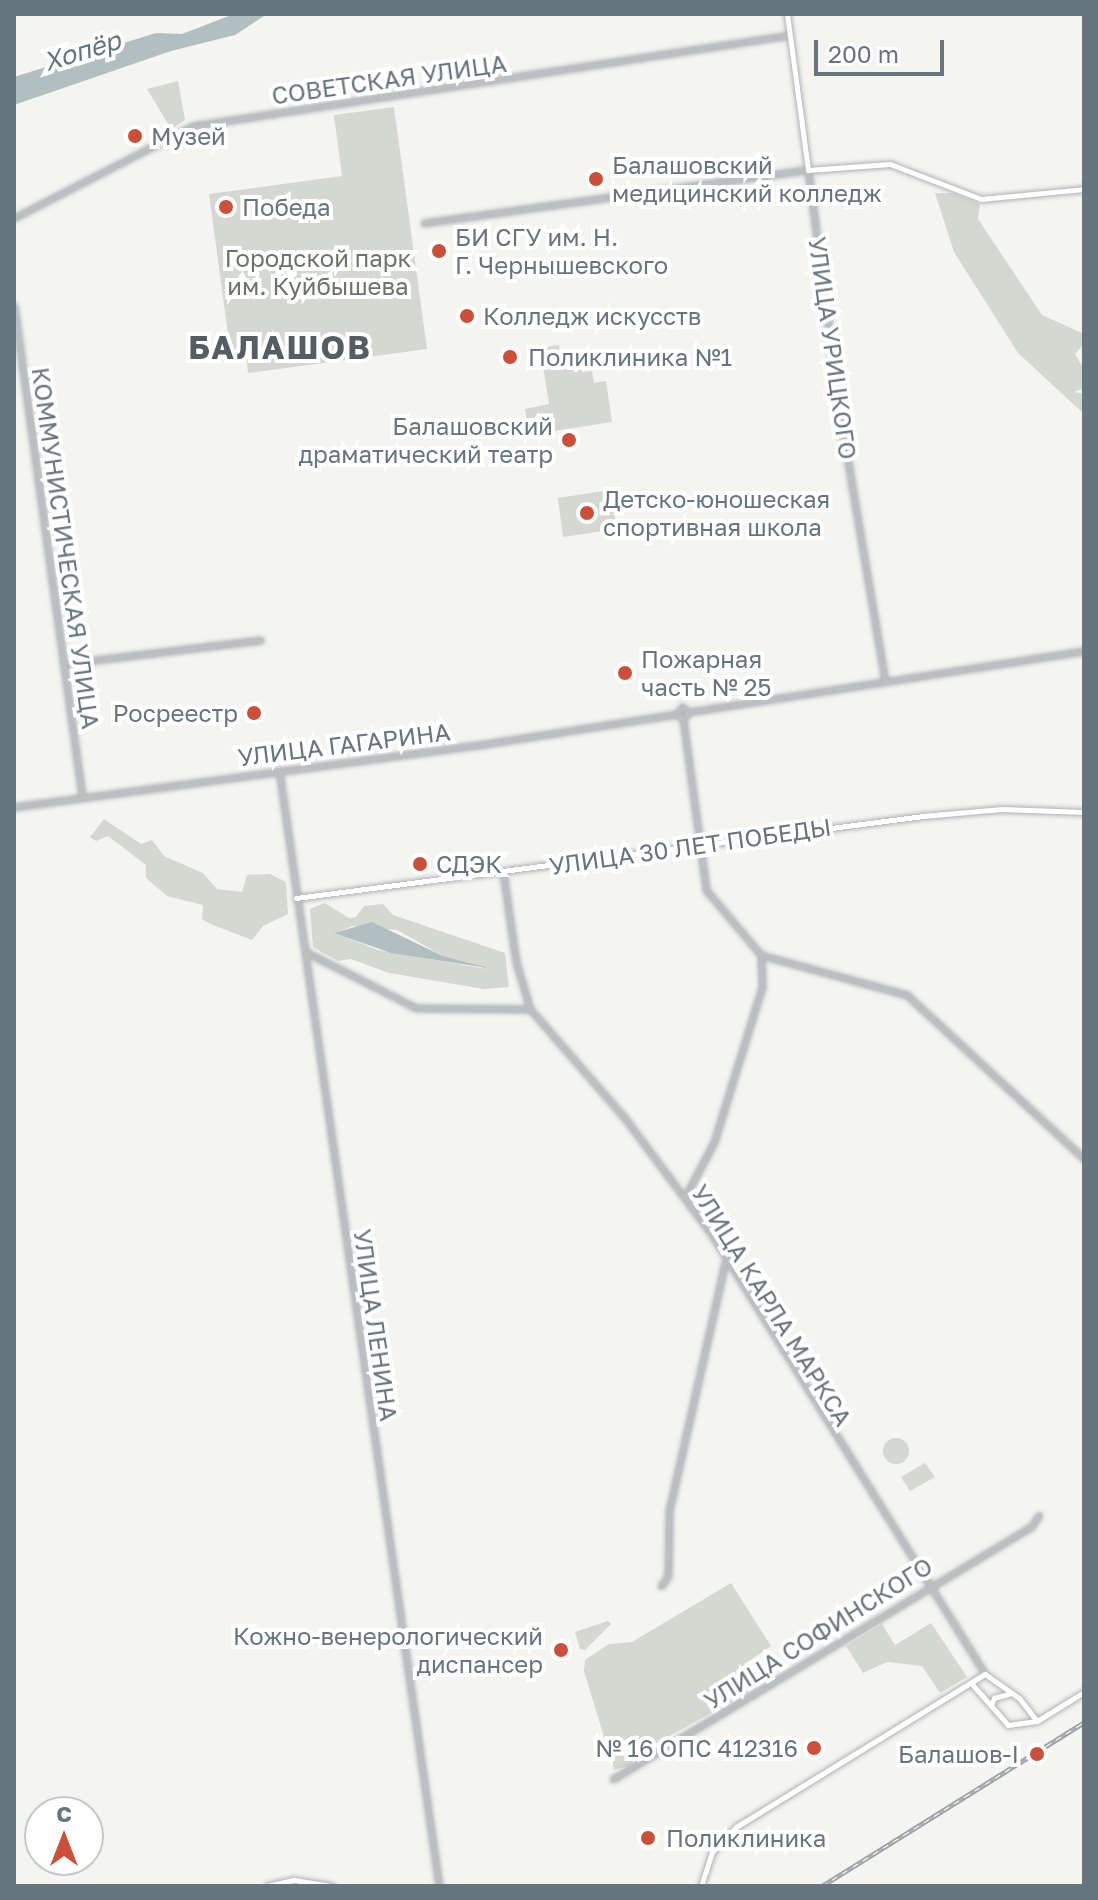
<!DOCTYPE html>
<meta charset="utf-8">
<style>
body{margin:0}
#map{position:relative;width:1098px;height:1900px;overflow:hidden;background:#f4f4f1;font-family:"Golos Text",sans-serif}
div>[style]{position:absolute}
.green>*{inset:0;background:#d4d8d1}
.round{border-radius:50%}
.water>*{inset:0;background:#b2bfc1}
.roads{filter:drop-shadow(0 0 2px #aeb3b6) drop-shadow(0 0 2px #aeb3b6)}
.tertiary>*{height:5px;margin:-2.5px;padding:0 2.5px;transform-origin:2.5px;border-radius:2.5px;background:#bbbfc2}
.secondary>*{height:5px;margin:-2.5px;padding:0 2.5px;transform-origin:2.5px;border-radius:2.5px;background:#fff}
.rail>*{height:5px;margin-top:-2.5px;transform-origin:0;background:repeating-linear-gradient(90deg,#fff 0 6px,#9ea3a7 0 12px);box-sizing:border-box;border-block:2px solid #9ea3a7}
.dots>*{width:22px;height:22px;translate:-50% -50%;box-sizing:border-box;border:4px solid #fff;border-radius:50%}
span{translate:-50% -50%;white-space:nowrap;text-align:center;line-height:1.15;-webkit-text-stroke:8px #fff;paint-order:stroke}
.street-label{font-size:24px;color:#67757e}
.poi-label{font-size:24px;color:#67757e}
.left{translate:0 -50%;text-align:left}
.right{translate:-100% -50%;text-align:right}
.park-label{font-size:24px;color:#6a7665}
.water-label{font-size:26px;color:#63777b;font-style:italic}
.district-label{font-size:32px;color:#545e64;font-weight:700;letter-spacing:2px}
.frame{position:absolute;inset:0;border:16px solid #67757e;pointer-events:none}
.north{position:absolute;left:24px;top:1796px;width:80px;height:80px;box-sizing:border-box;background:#fff;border:2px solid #c2c8cb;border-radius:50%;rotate:0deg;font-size:22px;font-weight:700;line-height:32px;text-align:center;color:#67757e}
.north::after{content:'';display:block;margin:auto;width:28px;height:36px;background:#cc5039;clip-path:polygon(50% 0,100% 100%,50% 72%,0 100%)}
.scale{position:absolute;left:814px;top:40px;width:130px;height:36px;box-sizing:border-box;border:4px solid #67757e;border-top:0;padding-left:10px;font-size:24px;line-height:28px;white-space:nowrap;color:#67757e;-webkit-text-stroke:6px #fff;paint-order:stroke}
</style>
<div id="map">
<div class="green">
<div style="clip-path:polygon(178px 81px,185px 120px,171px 129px,147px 89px)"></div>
<div style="clip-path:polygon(394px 107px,427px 349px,248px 373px,246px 354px,231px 356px,209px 194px,342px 176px,334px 115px)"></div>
<div style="clip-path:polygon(935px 193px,953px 193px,980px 204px,978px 219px,1042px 315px,1084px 334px,1084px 344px,1075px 354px,1084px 369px,1084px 388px,1074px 392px,1084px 394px,1084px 414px,1018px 353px,954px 252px)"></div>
<div style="clip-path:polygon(559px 345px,561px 359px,580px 356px,582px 372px,592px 371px,594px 383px,606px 381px,612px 422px,529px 435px,525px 409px,549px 404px,540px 348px)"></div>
<div style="clip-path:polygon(610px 490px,617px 529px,563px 537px,558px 498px)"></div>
<div style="clip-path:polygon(104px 819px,141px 844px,152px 840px,164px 856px,203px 873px,217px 889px,242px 892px,247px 875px,270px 874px,286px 882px,288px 914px,263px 926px,252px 940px,208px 923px,202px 919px,203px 905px,167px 896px,146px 878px,146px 865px,108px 836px,96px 841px,90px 837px)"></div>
<div style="clip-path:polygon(evenodd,325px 903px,349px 918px,356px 917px,364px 906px,383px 904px,393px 915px,505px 953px,509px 987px,484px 989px,389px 973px,351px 959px,338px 961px,313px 947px,310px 909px,325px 903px,353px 926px,397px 930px,443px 956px,487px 969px,378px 950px,335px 933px,353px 926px)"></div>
<div class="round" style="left:883px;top:1438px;width:26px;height:26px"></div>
<div style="clip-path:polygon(925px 1463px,935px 1477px,910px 1491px,901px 1477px)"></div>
<div style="clip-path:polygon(731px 1583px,771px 1646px,744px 1664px,757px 1688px,640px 1752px,629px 1766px,614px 1770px,584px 1671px,585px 1660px,609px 1644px,632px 1642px)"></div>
<div style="clip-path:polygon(608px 1621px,611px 1624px,585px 1650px,580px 1649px,575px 1632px)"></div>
<div style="clip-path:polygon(931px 1623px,967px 1677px,940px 1693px,922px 1666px,887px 1662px,863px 1673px,846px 1646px,882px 1624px,895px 1645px)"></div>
</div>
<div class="water">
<div style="clip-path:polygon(234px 14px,267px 14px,235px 35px,171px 51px,14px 105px,14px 77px,156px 33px,182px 34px)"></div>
<div style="clip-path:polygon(372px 922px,443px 956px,488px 968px,391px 953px,334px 933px)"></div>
</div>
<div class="roads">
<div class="tertiary">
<div style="left:14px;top:218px;width:200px;rotate:-27.3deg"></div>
<div style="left:192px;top:126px;width:605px;rotate:-8.65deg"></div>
<div style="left:424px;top:223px;width:388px;rotate:-7.9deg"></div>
<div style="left:808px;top:170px;width:253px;rotate:82.5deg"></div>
<div style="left:841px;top:421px;width:264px;rotate:80.4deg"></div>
<div style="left:14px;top:306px;width:495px;rotate:82.1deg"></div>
<div style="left:63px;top:664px;width:199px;rotate:-6.9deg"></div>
<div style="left:689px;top:712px;width:400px;rotate:-8.8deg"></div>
<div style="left:683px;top:719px;width:173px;rotate:82.3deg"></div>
<div style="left:706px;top:890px;width:85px;rotate:49.8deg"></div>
<div style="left:761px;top:955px;width:32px;rotate:88deg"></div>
<div style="left:762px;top:987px;width:162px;rotate:107.2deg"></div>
<div style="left:714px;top:1142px;width:62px;rotate:117.8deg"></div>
<div style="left:279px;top:770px;width:1127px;rotate:81.84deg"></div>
<div style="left:14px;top:807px;width:475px;rotate:-7.6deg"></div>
<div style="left:485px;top:744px;width:194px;rotate:-8.9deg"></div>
<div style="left:677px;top:714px;width:9px;rotate:-54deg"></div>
<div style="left:682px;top:707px;width:9px;rotate:36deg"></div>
<div style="left:689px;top:712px;width:9px;rotate:131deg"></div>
<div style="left:683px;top:719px;width:8px;rotate:-140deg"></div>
<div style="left:503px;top:872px;width:91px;rotate:81.8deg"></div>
<div style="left:516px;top:962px;width:49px;rotate:73.4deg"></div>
<div style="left:530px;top:1009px;width:143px;rotate:49deg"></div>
<div style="left:624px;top:1117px;width:147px;rotate:53.3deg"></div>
<div style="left:712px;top:1235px;width:517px;rotate:58.12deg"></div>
<div style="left:306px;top:952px;width:123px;rotate:27deg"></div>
<div style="left:416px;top:1008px;width:114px;rotate:0.5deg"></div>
<div style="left:761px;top:955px;width:151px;rotate:15.3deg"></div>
<div style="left:907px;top:995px;width:241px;rotate:42.8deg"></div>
<div style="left:661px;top:1586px;width:12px;rotate:-55deg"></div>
<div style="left:668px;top:1576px;width:65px;rotate:-89.1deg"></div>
<div style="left:669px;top:1511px;width:258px;rotate:-77.3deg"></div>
<div style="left:613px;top:1779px;width:488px;rotate:-31.1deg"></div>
<div style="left:1031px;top:1527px;width:14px;rotate:-56deg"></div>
</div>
<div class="secondary">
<div style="left:787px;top:14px;width:157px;rotate:82.3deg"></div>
<div style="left:808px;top:170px;width:82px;rotate:-4.2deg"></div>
<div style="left:890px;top:164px;width:97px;rotate:21deg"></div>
<div style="left:981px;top:199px;width:103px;rotate:-5.5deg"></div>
<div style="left:296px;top:898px;width:632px;rotate:-7.45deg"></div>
<div style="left:923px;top:816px;width:79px;rotate:-5.1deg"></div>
<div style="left:1002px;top:809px;width:82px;rotate:2.1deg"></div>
<div style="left:971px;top:1683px;width:56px;rotate:48.6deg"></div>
<div style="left:1008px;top:1725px;width:29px;rotate:-8deg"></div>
<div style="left:1037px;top:1721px;width:55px;rotate:-31.7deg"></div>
<div style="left:991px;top:1705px;width:8px;rotate:-67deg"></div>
<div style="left:994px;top:1698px;width:18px;rotate:-16deg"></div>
<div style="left:267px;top:1886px;width:28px;rotate:-13deg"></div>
<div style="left:294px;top:1880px;width:39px;rotate:9deg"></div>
<div style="left:701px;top:1886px;width:36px;rotate:-72deg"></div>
<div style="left:712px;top:1852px;width:35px;rotate:-46deg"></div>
<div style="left:736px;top:1827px;width:292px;rotate:-31.6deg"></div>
<div style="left:985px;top:1674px;width:42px;rotate:35.2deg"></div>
<div style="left:1019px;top:1698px;width:29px;rotate:52deg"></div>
</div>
</div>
<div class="rail">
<div style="left:822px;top:1886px;width:309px;rotate:-32deg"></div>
</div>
<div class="dots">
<div style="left:135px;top:136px;background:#cc5039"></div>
<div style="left:596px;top:179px;background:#cc5039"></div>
<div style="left:226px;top:207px;background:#cc5039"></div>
<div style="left:439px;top:251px;background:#cc5039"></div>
<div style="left:467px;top:316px;background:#cc5039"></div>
<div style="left:510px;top:357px;background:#cc5039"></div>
<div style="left:569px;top:440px;background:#cc5039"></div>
<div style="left:587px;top:513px;background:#cc5039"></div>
<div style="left:625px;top:673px;background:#cc5039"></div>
<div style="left:254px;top:713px;background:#cc5039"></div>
<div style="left:420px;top:864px;background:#cc5039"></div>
<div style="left:561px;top:1650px;background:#cc5039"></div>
<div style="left:814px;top:1748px;background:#cc5039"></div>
<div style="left:1037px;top:1754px;background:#cc5039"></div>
<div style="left:648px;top:1838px;background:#cc5039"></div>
</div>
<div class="street-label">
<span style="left:389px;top:79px;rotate:-8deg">СОВЕТСКАЯ УЛИЦА</span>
<span style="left:833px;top:348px;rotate:82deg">УЛИЦА УРИЦКОГО</span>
<span style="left:66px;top:548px;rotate:82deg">КОММУНИСТИЧЕСКАЯ УЛИЦА</span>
<span style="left:344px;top:744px;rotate:-7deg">УЛИЦА ГАГАРИНА</span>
<span style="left:690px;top:846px;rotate:-8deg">УЛИЦА 30 ЛЕТ ПОБЕДЫ</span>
<span style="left:772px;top:1305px;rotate:58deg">УЛИЦА КАРЛА МАРКСА</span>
<span style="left:376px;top:1325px;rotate:82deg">УЛИЦА ЛЕНИНА</span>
<span style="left:818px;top:1633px;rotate:-32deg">УЛИЦА СОФИНСКОГО</span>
</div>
<div class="poi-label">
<span class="left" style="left:151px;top:136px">Музей</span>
<span class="left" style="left:612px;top:179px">Балашовский<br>медицинский колледж</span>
<span class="left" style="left:242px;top:207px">Победа</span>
<span class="left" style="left:455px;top:251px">БИ СГУ им. Н.<br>Г. Чернышевского</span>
<span class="left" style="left:483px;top:316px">Колледж искусств</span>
<span class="left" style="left:528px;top:357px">Поликлиника №1</span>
<span class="right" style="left:553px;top:440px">Балашовский<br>драматический театр</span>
<span class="left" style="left:603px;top:513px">Детско-юношеская<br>спортивная школа</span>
<span class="left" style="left:641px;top:673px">Пожарная<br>часть № 25</span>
<span class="right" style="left:238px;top:713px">Росреестр</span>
<span class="left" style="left:436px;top:864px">СДЭК</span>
<span class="right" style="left:543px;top:1650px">Кожно-венерологический<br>диспансер</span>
<span class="right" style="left:798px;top:1748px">№ 16 ОПС 412316</span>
<span class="right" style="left:1019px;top:1754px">Балашов-I</span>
<span class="left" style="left:666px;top:1838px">Поликлиника</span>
</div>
<div class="park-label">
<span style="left:318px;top:272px">Городской парк<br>им. Куйбышева</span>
</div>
<div class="water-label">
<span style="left:82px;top:51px;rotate:-17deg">Хопёр</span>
</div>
<div class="district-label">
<span style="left:280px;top:347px">БАЛАШОВ</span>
</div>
<div class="frame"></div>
<div class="north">С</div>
<div class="scale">200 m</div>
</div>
